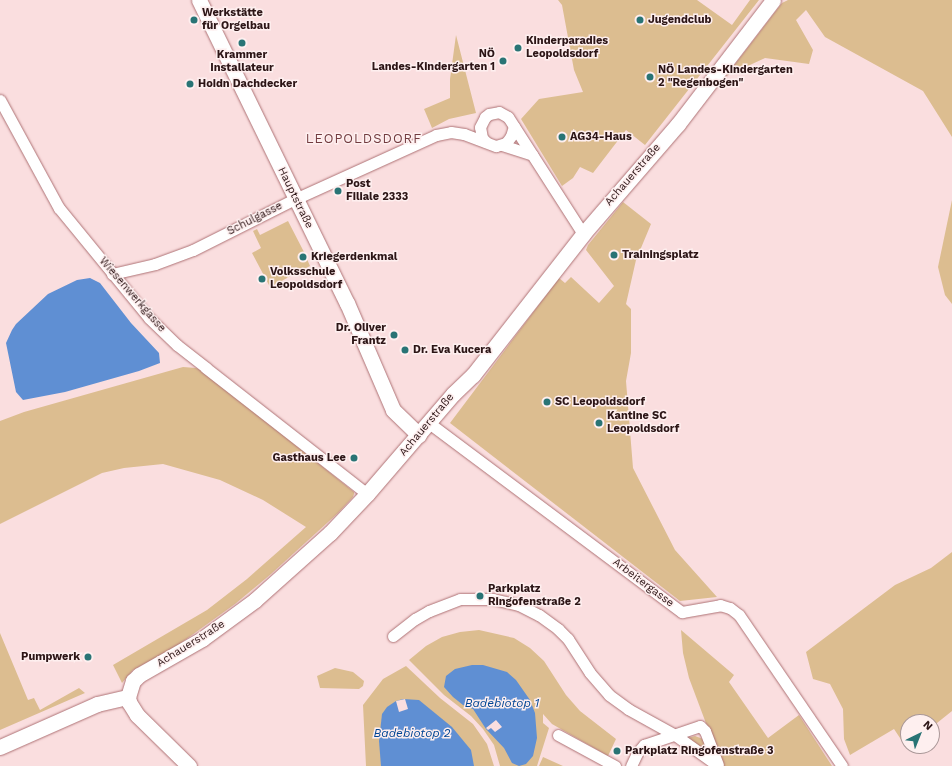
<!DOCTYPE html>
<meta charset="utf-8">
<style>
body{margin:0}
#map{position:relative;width:952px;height:766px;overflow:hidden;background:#fadedf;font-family:"Work Sans",sans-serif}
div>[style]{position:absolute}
.green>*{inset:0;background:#dcbd90}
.water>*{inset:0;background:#5f8fd3}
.pier>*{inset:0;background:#fadedf}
.roads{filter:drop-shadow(0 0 1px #ae7275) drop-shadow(0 0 1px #ae7275)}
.street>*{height:11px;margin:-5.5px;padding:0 5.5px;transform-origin:5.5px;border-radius:5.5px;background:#fff}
.secondary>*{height:15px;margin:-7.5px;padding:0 7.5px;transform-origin:7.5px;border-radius:7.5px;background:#fff}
.dots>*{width:11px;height:11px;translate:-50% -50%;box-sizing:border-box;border:2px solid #feefef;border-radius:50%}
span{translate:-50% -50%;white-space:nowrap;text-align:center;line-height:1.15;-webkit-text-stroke:3px #feefef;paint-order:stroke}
.poi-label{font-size:11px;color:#2c1516;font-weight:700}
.left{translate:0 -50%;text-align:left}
.right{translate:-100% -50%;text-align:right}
.street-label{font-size:11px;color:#2c1516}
.water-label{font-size:12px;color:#004594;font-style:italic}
.quarter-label{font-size:13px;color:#723b3f;letter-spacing:1px}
.north{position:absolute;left:900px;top:714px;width:40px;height:40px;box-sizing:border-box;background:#feefef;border:1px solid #aa9898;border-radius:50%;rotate:43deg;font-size:11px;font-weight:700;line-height:16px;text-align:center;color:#2c1516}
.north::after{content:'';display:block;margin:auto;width:14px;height:18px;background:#297475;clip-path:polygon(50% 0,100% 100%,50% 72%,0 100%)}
</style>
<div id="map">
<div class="green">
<div style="clip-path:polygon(558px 0,697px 0,732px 25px,750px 0,759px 0,645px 145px,626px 130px,593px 173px,580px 167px,573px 178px,562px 186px,521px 119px,539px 99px,583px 92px,574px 70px,562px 5px)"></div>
<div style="clip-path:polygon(788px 0,952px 0,952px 137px,923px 91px,825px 37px,806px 10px,796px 20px,813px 50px,809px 64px,765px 58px,726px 76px,782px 3px)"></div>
<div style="clip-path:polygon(456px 35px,476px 113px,449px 119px,432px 128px,424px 109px,450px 98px,450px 79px)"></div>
<div style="clip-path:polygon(952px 200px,952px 304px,945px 295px,938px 267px)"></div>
<div style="clip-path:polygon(623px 202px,651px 224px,636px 260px,626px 304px,631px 309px,631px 353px,626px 381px,633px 468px,675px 550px,717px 597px,680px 601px,450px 423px,559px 278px,565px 283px,571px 277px,599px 303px,614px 286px,586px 250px,588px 245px)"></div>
<div style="clip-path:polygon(288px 221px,304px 252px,298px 255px,302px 262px,307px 259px,310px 266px,270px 287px,252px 253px,261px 248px,253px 231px,257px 229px,260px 235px)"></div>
<div style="clip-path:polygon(183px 367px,196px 368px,203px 371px,354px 492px,354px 494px,353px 497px,338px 513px,271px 574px,235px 604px,174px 648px,133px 670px,122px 683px,113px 665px,207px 610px,247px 579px,306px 527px,263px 500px,220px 480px,163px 464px,124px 468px,102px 473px,0 524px,0 421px,24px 412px)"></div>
<div style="clip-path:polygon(952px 552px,952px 711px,932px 727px,932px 722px,908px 722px,908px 745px,906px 747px,894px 729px,850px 755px,844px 739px,843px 709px,830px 684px,813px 679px,806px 652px,895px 585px,931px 568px)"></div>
<div style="clip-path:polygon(479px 630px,514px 638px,530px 648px,544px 661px,566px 695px,580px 711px,616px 739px,608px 756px,552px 724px,543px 714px,543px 723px,549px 728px,537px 766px,500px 766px,494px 745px,483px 729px,471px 716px,444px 695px,409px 660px,426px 646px,442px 637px,460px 632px)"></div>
<div style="clip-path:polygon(681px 630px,734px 675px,729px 682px,768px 738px,799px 715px,832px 766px,722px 766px,689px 678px,683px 653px)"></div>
<div style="clip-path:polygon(0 633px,28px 700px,34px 698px,40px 710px,79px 688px,85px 693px,0 730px)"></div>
<div style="clip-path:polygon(406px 666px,440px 698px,473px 724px,487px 744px,494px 766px,366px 766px,363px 705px,383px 679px)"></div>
<div style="clip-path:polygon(335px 668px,353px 672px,364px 681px,363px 686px,359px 689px,320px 688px,317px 676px)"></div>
<div style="clip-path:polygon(695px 736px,703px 739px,707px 752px,688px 738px)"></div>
<div style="clip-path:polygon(543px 757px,563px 766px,539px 766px)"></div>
</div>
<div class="water">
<div style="clip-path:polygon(90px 278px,100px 283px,131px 323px,159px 353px,160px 363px,139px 371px,65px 392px,23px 400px,16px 392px,6px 343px,12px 330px,16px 324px,48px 294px,77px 280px)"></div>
<div style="clip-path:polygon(472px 665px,483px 665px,507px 672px,516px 680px,530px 700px,535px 713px,537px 738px,533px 756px,526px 764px,519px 766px,512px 763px,504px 748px,486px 729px,473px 709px,463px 705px,453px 697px,444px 687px,446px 676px,455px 669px)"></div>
<div style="clip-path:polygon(403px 699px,419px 700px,452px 727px,471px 750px,474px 766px,381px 766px,379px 741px,382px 714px,387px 707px,396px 701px)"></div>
</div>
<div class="pier">
<div style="clip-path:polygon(405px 699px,408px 709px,399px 712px,396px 701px)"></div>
<div style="clip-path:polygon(496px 720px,502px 727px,495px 732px,491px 728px,488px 730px,486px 728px)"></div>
</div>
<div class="roads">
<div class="street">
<div style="left:0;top:100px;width:123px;rotate:61.4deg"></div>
<div style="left:59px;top:208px;width:142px;rotate:50.7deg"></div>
<div style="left:149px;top:318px;width:39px;rotate:44deg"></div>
<div style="left:177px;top:345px;width:37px;rotate:38deg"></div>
<div style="left:206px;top:368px;width:204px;rotate:38deg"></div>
<div style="left:486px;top:142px;width:6px;rotate:-135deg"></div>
<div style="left:482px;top:138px;width:11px;rotate:-100deg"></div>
<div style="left:480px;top:127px;width:11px;rotate:-63deg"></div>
<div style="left:485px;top:117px;width:5px;rotate:-37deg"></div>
<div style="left:489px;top:114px;width:10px;rotate:-11deg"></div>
<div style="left:499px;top:112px;width:10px;rotate:29deg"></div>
<div style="left:508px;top:117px;width:139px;rotate:57.3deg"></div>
<div style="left:502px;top:145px;width:32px;rotate:18deg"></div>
<div style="left:112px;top:274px;width:44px;rotate:-13.1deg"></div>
<div style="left:155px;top:264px;width:40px;rotate:-20.2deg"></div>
<div style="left:193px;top:250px;width:114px;rotate:-26.6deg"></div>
<div style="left:295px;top:199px;width:155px;rotate:-24.4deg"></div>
<div style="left:436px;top:135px;width:15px;rotate:-11deg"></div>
<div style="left:451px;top:132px;width:13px;rotate:9deg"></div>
<div style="left:464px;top:134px;width:34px;rotate:21deg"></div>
<div style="left:496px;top:146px;width:10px;rotate:-17deg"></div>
<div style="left:506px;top:143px;width:9px;rotate:-54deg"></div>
<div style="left:511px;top:136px;width:10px;rotate:-73deg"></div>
<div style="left:429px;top:423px;width:316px;rotate:36.8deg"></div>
<div style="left:682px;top:612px;width:39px;rotate:-10deg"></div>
<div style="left:720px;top:605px;width:10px;rotate:17deg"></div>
<div style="left:730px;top:608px;width:11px;rotate:38deg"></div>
<div style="left:739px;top:615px;width:183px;rotate:55.7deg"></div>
<div style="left:393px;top:636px;width:28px;rotate:-38deg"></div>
<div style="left:415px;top:619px;width:16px;rotate:-30deg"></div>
<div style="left:429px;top:611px;width:33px;rotate:-21deg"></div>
<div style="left:460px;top:599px;width:33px"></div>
<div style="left:493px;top:599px;width:27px;rotate:13deg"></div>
<div style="left:519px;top:605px;width:22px;rotate:27deg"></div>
<div style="left:539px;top:615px;width:24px;rotate:36deg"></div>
<div style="left:558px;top:629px;width:14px;rotate:45deg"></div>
<div style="left:568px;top:639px;width:40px;rotate:57.1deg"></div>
<div style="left:590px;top:673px;width:29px;rotate:49deg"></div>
<div style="left:609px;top:695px;width:24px;rotate:36deg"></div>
<div style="left:628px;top:709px;width:54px;rotate:29deg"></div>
<div style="left:675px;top:735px;width:52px;rotate:35.5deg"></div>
<div style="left:558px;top:735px;width:65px;rotate:28.5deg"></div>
<div style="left:631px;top:766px;width:14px;rotate:-65deg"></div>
<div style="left:637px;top:753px;width:11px;rotate:-49deg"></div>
<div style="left:644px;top:745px;width:59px;rotate:-18.7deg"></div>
<div style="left:700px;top:726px;width:7px;rotate:45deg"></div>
<div style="left:705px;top:731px;width:36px;rotate:69deg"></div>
</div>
<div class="secondary">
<div style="left:199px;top:0;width:337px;rotate:64deg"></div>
<div style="left:347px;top:303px;width:116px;rotate:66.7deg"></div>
<div style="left:393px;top:410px;width:36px;rotate:44deg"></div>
<div style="left:0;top:747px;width:106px;rotate:-23.9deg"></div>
<div style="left:97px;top:704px;width:32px;rotate:-13deg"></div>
<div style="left:189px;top:766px;width:73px;rotate:-135.6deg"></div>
<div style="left:137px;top:715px;width:15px;rotate:-122deg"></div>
<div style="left:129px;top:702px;width:5px;rotate:-101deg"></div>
<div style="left:128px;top:697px;width:17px;rotate:-73deg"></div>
<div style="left:133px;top:681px;width:8px;rotate:-45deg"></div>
<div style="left:139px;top:675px;width:73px;rotate:-29.7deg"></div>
<div style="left:202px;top:639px;width:66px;rotate:-36.3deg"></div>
<div style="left:255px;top:600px;width:101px;rotate:-41.8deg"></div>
<div style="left:330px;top:533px;width:54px;rotate:-46.5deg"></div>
<div style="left:367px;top:494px;width:132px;rotate:-49.3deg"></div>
<div style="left:453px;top:394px;width:28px;rotate:-44deg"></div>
<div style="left:473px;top:375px;width:179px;rotate:-52deg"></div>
<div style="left:583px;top:234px;width:145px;rotate:-49.2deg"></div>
<div style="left:678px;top:124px;width:156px;rotate:-52.5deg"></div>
</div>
</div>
<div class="dots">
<div style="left:194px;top:20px;background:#297475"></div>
<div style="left:640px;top:20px;background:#297475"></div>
<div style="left:242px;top:43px;background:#297475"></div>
<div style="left:518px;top:48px;background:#297475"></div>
<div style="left:503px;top:61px;background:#297475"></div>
<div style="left:650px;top:77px;background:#297475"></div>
<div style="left:190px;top:84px;background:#297475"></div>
<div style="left:562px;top:137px;background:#297475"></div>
<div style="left:338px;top:191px;background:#297475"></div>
<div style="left:614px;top:255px;background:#297475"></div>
<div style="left:303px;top:257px;background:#297475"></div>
<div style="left:262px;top:279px;background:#297475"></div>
<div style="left:394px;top:335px;background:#297475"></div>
<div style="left:405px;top:350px;background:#297475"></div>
<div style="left:547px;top:402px;background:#297475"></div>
<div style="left:599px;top:423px;background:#297475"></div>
<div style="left:354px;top:458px;background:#297475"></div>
<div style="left:480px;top:596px;background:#297475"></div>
<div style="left:88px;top:657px;background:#297475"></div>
<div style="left:617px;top:751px;background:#297475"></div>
</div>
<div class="poi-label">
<span class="left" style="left:202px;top:20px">Werkstätte<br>für Orgelbau</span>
<span class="left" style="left:648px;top:20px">Jugendclub</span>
<span class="left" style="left:526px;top:48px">Kinderparadies<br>Leopoldsdorf</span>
<span class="right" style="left:495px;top:61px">NÖ<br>Landes-Kindergarten 1</span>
<span style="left:242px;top:62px">Krammer<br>Installateur</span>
<span class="left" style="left:658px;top:77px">NÖ Landes-Kindergarten<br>2 "Regenbogen"</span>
<span class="left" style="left:198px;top:84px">Hoidn Dachdecker</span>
<span class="left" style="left:570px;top:137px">AG34-Haus</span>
<span class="left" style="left:346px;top:191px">Post<br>Filiale 2333</span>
<span class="left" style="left:622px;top:255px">Trainingsplatz</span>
<span class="left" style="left:311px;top:257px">Kriegerdenkmal</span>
<span class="left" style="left:270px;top:279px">Volksschule<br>Leopoldsdorf</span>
<span class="right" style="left:386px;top:335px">Dr. Oliver<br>Frantz</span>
<span class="left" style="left:413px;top:350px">Dr. Eva Kucera</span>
<span class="left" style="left:555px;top:402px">SC Leopoldsdorf</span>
<span class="left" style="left:607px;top:423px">Kantine SC<br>Leopoldsdorf</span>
<span class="right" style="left:346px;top:458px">Gasthaus Lee</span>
<span class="left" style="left:488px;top:596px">Parkplatz<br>Ringofenstraße 2</span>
<span class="right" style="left:80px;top:657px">Pumpwerk</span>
<span class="left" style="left:625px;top:751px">Parkplatz Ringofenstraße 3</span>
</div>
<div class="street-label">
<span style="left:633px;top:175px;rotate:-49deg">Achauerstraße</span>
<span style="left:295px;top:198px;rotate:64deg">Hauptstraße</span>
<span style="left:255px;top:219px;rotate:-27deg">Schulgasse</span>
<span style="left:132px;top:295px;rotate:49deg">Wiesenwerkgasse</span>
<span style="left:427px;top:425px;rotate:-50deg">Achauerstraße</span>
<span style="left:643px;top:583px;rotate:37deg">Arbeitergasse</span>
<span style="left:191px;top:644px;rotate:-32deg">Achauerstraße</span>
</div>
<div class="water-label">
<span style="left:502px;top:704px">Badebiotop 1</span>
<span style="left:412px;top:734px">Badebiotop 2</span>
</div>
<div class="quarter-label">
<span style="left:364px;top:139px">LEOPOLDSDORF</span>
</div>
<div class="north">N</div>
</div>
